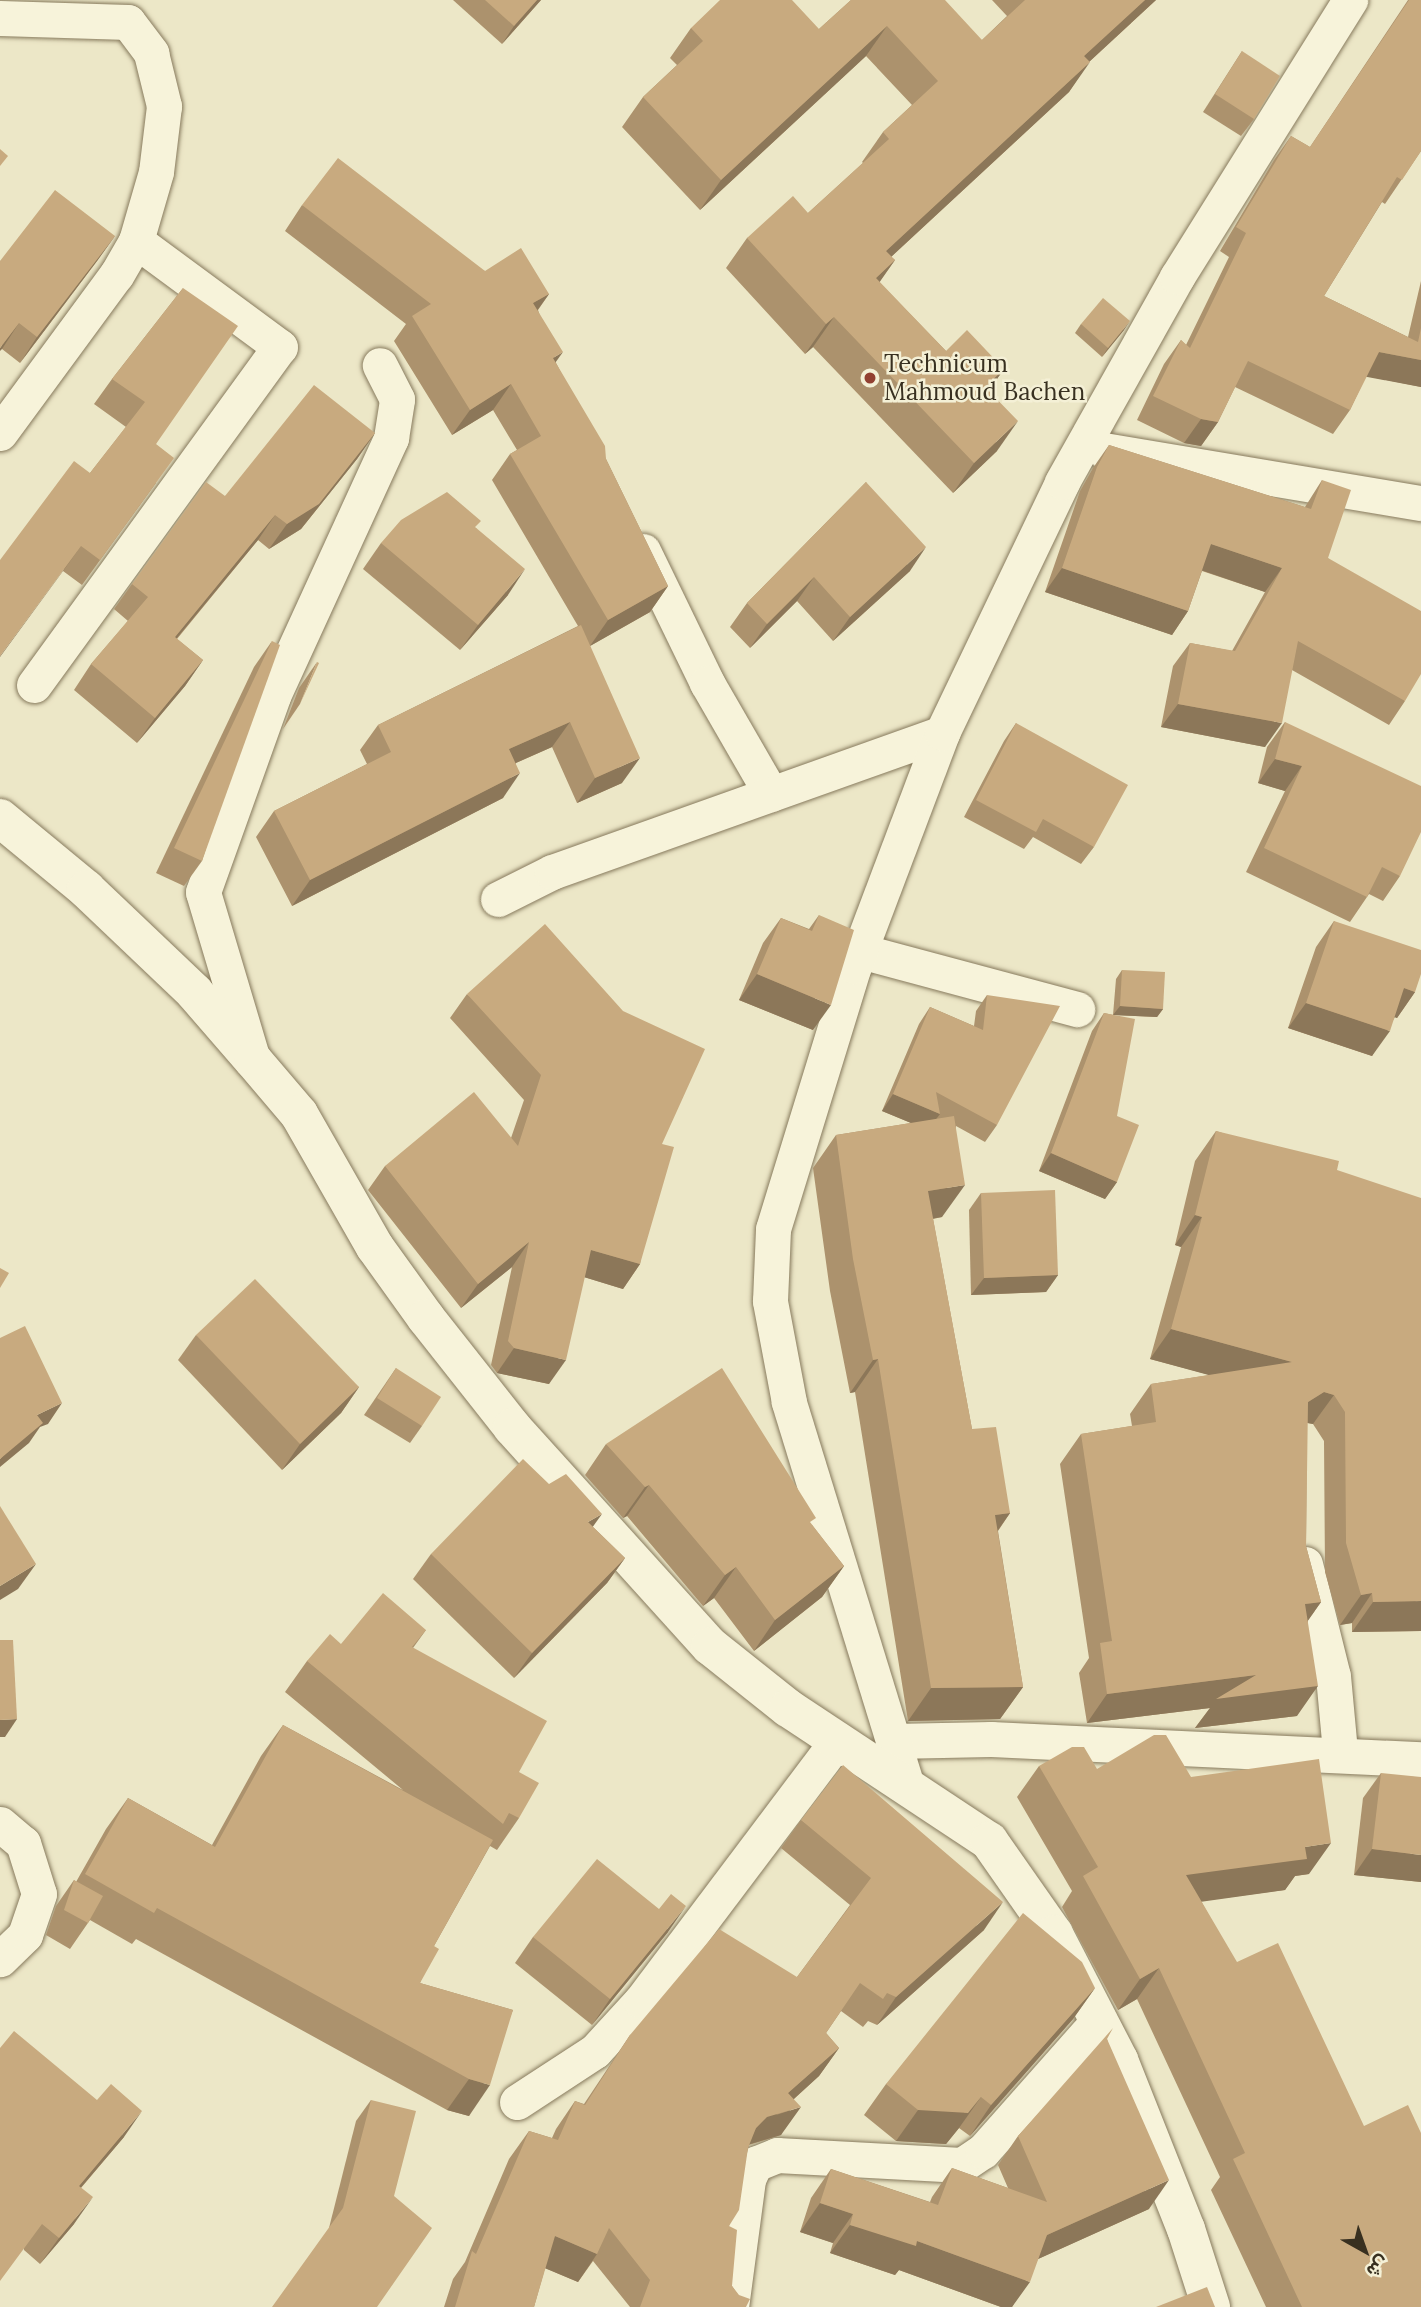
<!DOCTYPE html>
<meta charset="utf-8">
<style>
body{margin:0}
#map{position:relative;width:1421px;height:2307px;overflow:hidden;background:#ece7c7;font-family:Lora,Vazirmatn,serif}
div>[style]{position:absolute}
.roads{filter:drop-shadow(0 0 2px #877a5d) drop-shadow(0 0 2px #877a5d)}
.street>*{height:35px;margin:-17.5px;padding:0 17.5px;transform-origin:17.5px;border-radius:17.5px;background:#f7f3da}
.secondary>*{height:38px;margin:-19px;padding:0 19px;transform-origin:19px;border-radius:19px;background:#f7f3da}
.wall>*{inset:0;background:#ac926d}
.shaded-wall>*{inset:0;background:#8c7759}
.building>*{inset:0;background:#c8aa7f}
.dots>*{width:19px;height:19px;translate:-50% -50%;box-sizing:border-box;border:4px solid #f4f0d6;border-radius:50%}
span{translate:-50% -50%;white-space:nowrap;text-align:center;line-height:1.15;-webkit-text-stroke:5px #f4f0d6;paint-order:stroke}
.poi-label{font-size:24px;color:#383020}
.left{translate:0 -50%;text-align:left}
.north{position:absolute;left:1330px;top:2216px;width:70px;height:70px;-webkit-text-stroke:5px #f4f0d6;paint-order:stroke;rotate:140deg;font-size:19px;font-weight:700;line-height:28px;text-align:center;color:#383020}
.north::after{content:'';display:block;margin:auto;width:24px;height:32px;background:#383020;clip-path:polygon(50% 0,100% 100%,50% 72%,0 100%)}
</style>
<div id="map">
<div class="roads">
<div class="street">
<div style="left:0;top:18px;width:128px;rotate:1.8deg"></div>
<div style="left:128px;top:22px;width:39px;rotate:53deg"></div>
<div style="left:151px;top:53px;width:55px;rotate:76.2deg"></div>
<div style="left:164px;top:106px;width:66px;rotate:96.9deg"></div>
<div style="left:156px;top:172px;width:72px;rotate:106.2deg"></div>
<div style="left:136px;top:241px;width:39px;rotate:120deg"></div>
<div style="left:116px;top:275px;width:196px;rotate:126.3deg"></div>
<div style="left:1103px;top:450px;width:322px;rotate:9.5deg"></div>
<div style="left:643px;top:551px;width:147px;rotate:64.1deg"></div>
<div style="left:707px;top:683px;width:128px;rotate:60deg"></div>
<div style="left:34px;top:685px;width:418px;rotate:-54deg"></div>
<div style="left:280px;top:347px;width:179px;rotate:-143.6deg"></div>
<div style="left:498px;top:899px;width:60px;rotate:-26.6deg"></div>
<div style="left:552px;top:872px;width:414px;rotate:-19.6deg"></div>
<div style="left:860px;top:951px;width:225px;rotate:15deg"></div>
<div style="left:253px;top:1060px;width:175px;rotate:-106.6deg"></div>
<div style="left:203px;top:892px;width:208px;rotate:-70.3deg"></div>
<div style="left:273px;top:696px;width:284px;rotate:-65.4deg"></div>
<div style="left:391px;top:438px;width:39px;rotate:-81deg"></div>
<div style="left:397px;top:399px;width:38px;rotate:-117deg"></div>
<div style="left:1305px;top:1564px;width:115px;rotate:76deg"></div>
<div style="left:1333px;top:1676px;width:76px;rotate:84.7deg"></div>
<div style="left:893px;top:1741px;width:98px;rotate:-1.2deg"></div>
<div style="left:991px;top:1739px;width:430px;rotate:2.7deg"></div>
<div style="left:906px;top:1783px;width:399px;rotate:-107.1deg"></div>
<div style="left:789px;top:1402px;width:103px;rotate:-100.7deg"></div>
<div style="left:770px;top:1301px;width:72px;rotate:-87.6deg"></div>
<div style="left:773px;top:1229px;width:275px;rotate:-72.9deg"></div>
<div style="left:854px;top:966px;width:249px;rotate:-69.3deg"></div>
<div style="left:942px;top:733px;width:278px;rotate:-64.4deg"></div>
<div style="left:1062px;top:482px;width:235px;rotate:-60.7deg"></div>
<div style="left:1177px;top:277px;width:327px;rotate:-58deg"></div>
<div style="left:0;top:1824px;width:30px;rotate:40deg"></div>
<div style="left:23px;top:1843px;width:53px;rotate:72.6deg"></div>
<div style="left:39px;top:1894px;width:43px;rotate:108.9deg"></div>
<div style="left:25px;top:1935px;width:35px;rotate:136deg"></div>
<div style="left:517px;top:2102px;width:93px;rotate:-33.2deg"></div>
<div style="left:595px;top:2051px;width:68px;rotate:-47.4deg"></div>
<div style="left:641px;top:2001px;width:327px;rotate:-53deg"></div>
<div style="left:731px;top:2307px;width:129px;rotate:-82.4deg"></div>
<div style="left:748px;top:2179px;width:17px;rotate:-65deg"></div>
<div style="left:755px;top:2164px;width:24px;rotate:-22deg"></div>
<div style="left:777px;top:2155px;width:185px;rotate:3.1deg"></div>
<div style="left:962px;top:2165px;width:25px;rotate:-34deg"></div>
<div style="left:983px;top:2151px;width:175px;rotate:-48.5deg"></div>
</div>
<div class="secondary">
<div style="left:0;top:818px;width:112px;rotate:39.5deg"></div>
<div style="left:86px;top:889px;width:149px;rotate:43.6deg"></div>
<div style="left:194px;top:992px;width:90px;rotate:49.1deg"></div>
<div style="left:253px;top:1060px;width:71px;rotate:49.6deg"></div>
<div style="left:299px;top:1114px;width:153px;rotate:60.3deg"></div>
<div style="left:375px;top:1247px;width:87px;rotate:54.3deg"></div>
<div style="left:426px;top:1318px;width:139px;rotate:51.7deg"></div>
<div style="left:512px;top:1427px;width:295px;rotate:47.9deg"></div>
<div style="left:710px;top:1646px;width:100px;rotate:38.5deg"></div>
<div style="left:788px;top:1708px;width:241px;rotate:33.5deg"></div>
<div style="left:989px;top:1841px;width:113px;rotate:55deg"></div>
<div style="left:1054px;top:1934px;width:142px;rotate:62.7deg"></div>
<div style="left:1119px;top:2060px;width:182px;rotate:68.4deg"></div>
<div style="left:1186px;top:2229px;width:82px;rotate:72.2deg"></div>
</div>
</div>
<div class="wall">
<div style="clip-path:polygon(453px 0,541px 0,502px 44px)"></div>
<div style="clip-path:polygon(851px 0,982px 40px,1007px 16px,992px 0,1156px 0,1089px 62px,1069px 92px,891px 257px,895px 260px,879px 282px,946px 351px,1004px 369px,988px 391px,997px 451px,953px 493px,813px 347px,805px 354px,726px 268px,747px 238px,808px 213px,863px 163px,862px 162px,883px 132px,912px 105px,866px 56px,700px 210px,622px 127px,643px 97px,677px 65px,670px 58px,691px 28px,819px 29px)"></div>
<div style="clip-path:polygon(1408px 0,1421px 0,1421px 151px,1385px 204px,1382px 202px,1324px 296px,1408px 337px,1421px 281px,1421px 387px,1366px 376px,1350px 410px,1333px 434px,1235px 387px,1218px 422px,1201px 446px,1184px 443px,1137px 420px,1164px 364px,1181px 340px,1186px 345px,1229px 257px,1220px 251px,1274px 160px,1291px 136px,1310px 147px)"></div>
<div style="clip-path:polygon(1242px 51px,1254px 119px,1241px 136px,1203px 112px)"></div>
<div style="clip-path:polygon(302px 205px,549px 294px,538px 310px,556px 363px,606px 459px,668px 586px,650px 612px,590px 646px,622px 783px,577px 803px,552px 747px,516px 763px,503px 798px,292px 906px,256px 837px,274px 811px,367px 764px,360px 750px,378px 725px,578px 626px,492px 480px,510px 454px,517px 450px,493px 410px,452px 435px,394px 341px,406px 324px,285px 231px)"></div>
<div style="clip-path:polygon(115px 236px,97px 261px,20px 363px,2px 349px,0 261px)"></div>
<div style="clip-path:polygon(183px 288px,156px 444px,156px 483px,82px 585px,63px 571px,90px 473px,126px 427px,94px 404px,112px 379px)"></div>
<div style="clip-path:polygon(1081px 324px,1124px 330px,1102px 357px,1075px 333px)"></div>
<div style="clip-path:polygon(375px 433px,357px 459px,301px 529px,269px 549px,258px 540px,177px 639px,203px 660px,185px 686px,137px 743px,74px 690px,91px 664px,128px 621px,114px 609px,132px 584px,225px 496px)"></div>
<div style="clip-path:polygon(1109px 445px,1305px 507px,1322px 480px,1328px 558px,1405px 701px,1389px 725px,1292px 670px,1265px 747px,1161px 727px,1173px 666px,1190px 643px,1232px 651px,1265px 592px,1202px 571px,1188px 611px,1172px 635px,1045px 592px,1080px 491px,1093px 468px)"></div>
<div style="clip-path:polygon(866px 482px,910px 571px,833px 641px,797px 601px,750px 648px,730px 627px,747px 603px)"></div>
<div style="clip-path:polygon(476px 528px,508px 595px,460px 650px,363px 569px,381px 543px)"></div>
<div style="clip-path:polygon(272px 641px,202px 861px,184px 886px,156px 873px,254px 667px)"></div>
<div style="clip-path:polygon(317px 662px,300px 704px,283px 729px,299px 688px)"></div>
<div style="clip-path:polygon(1285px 722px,1400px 876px,1383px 901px,1369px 894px,1350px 922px,1246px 872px,1285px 791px,1258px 783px,1267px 747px)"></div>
<div style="clip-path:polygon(1016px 723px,1094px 847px,1081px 864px,1033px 837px,1024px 849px,964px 817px,1004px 741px)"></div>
<div style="clip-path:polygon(819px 915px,813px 1030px,739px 1000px,763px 943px,781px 918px,809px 929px)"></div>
<div style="clip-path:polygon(1334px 921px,1415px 992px,1397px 1018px,1395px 1017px,1372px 1056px,1288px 1028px,1316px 947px)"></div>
<div style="clip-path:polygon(1122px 970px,1163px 1009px,1157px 1017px,1114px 1015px,1117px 1182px,1105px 1199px,1039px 1171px,1092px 1031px,1104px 1013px,1113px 1015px,1116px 979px)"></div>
<div style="clip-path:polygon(467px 994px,662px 1144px,640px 1264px,623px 1289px,584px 1277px,549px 1384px,497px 1373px,491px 1365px,512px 1267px,461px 1308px,368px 1190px,385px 1166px,511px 1138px,524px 1100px,450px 1018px)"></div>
<div style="clip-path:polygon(987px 995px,997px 1125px,985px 1142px,956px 1126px,942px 1217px,933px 1219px,972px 1429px,1010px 1513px,998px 1531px,1023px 1687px,1000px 1719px,908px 1721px,855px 1392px,850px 1393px,830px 1291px,813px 1168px,836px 1135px,911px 1123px,882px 1111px,919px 1024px,930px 1007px,974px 1026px,976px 1011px)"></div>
<div style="clip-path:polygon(1216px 1131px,1337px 1170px,1421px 1631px,1352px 1632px,1352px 1623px,1340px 1625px,1325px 1572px,1324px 1441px,1313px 1424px,1307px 1423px,1306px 1546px,1321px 1602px,1308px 1620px,1297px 1716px,1195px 1728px,1210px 1708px,1087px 1723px,1079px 1673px,1089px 1658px,1060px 1464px,1081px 1434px,1132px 1426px,1130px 1414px,1151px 1384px,1210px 1375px,1150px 1359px,1181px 1247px,1175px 1245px,1195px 1161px)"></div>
<div style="clip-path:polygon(981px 1193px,1058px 1275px,1046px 1292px,971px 1295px,969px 1210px)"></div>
<div style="clip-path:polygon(196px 1335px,359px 1387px,341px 1413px,282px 1470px,178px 1360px)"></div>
<div style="clip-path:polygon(396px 1368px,422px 1426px,410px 1443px,364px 1415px)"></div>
<div style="clip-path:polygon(606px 1444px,812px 1525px,844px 1566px,822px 1597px,754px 1651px,714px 1598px,703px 1606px,627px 1516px,623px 1518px,585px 1475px)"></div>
<div style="clip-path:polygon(593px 1527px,625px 1558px,607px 1583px,514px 1678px,413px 1579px,431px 1554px)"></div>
<div style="clip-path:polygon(426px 1630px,413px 1648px,519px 1772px,519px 1818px,497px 1850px,490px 1846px,434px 1946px,420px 1983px,513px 2010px,469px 2116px,447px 2110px,136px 1939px,132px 1944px,90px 1920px,70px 1949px,46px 1935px,56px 1906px,74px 1880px,76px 1882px,106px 1829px,128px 1798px,212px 1845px,261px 1756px,283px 1725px,403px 1790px,285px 1692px,307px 1661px,341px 1644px)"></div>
<div style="clip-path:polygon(1039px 1766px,1097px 1769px,1191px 1777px,1309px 1874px,1295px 1876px,1285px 1890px,1201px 1901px,1421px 2307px,1266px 2307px,1211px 2190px,1220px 2177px,1137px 1999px,1118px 2010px,1062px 1907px,1072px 1891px,1017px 1797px)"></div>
<div style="clip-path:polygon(1381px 1773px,1421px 1882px,1354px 1875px,1363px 1798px)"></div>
<div style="clip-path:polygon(801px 1820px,984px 1930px,877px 2025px,868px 2021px,863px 2027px,841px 2011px,826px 2033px,839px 2048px,819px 2076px,794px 2099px,781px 2135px,749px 2145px,729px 2226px,732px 2286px,746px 2307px,630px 2307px,593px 2261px,578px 2282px,545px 2268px,534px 2307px,444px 2307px,453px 2279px,465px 2262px,509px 2159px,529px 2131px,552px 2138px,556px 2129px,575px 2101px,584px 2104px,630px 2035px,797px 1977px,850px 1905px,781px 1848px)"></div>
<div style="clip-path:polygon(659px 1909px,668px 1932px,592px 2025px,515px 1963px,533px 1937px)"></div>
<div style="clip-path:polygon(1095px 1988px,1073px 2019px,970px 2136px,959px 2128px,946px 2144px,896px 2141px,864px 2115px,886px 2084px)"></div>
<div style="clip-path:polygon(1107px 2039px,1149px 2209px,1038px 2259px,1012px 2307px,1001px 2307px,899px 2270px,895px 2275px,830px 2253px,833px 2243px,800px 2232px,811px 2198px,831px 2169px,930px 2202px,932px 2197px,952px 2168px,1008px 2188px,998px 2165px,1018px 2136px)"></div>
<div style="clip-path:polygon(0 2048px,124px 2137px,81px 2188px,74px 2224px,40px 2264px,24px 2250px)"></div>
<div style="clip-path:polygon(371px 2100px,394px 2196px,329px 2228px,356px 2121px)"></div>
</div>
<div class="shaded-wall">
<div style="clip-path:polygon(537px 0,541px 0,502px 44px,514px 26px)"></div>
<div style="clip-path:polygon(1145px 0,1156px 0,1063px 86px,1084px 56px)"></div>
<div style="clip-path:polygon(887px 26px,866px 56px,700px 210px,721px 180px)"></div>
<div style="clip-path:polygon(1090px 62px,1069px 92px,865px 281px,886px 251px)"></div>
<div style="clip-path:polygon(115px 236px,97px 261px,20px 363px,37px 337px)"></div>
<div style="clip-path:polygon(895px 260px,874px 290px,876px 278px)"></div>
<div style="clip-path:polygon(549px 294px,531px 319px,533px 303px)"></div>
<div style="clip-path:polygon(834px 317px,813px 347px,805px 354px,826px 324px)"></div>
<div style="clip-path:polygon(1130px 321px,1124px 330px,1102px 357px,1108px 348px)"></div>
<div style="clip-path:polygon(19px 323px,2px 349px,0 351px,0 348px)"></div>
<div style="clip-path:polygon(563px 352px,545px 377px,553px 358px)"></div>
<div style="clip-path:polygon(1379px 352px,1421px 360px,1421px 387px,1362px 376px)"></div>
<div style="clip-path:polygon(1004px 369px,983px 399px,985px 387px)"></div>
<div style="clip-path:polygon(511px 384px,493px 410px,452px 435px,470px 410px)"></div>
<div style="clip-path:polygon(1201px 419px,1218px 422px,1201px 446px,1184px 443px)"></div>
<div style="clip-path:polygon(1018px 421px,997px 451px,953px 493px,974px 463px)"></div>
<div style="clip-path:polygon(375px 433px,357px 459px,301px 529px,269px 549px,287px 524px)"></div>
<div style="clip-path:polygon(275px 515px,258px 540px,157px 662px,175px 637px)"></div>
<div style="clip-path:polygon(1211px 544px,1282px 568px,1265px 592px,1195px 568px)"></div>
<div style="clip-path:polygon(81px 546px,63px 571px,0 657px,0 656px)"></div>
<div style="clip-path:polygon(926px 547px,910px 571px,833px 641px,850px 617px)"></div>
<div style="clip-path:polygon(1062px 568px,1188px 611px,1172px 635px,1045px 592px)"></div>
<div style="clip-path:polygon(525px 569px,508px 595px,460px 650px,478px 625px)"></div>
<div style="clip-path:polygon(814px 577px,797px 601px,750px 648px,767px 624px)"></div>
<div style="clip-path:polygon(668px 586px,650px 612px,590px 646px,608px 620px)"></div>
<div style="clip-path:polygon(203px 660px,185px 686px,137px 743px,155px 718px)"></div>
<div style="clip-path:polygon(1178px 704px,1282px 723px,1265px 747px,1161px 727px)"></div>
<div style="clip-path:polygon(570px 722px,552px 747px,491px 774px,509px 749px)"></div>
<div style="clip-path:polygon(640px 758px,622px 783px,577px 803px,595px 778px)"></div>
<div style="clip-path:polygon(1275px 759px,1302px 766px,1285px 791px,1258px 783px)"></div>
<div style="clip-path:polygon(520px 773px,503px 798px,292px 906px,310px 880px)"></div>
<div style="clip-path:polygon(757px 974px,831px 1005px,813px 1030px,739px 1000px)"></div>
<div style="clip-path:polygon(1404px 988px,1415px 992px,1397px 1018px,1386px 1014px)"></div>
<div style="clip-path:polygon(1306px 1003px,1390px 1031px,1372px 1056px,1288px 1028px)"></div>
<div style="clip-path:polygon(1120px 1006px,1163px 1009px,1157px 1017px,1113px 1015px)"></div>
<div style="clip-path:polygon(893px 1094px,940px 1114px,928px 1130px,882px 1111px)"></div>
<div style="clip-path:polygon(1051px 1153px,1117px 1182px,1105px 1199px,1039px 1171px)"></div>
<div style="clip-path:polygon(965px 1185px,942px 1217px,905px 1223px,928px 1191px)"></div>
<div style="clip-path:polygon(1195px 1215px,1202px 1217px,1181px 1247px,1175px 1245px)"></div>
<div style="clip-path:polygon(529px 1242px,512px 1267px,461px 1308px,478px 1284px)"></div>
<div style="clip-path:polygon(591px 1250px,640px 1264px,623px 1289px,574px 1274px)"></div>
<div style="clip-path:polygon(1058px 1275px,1046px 1292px,971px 1295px,984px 1278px)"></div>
<div style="clip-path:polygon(1171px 1329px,1292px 1362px,1271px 1392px,1150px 1359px)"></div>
<div style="clip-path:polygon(514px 1348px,566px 1360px,549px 1384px,497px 1373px)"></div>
<div style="clip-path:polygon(878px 1359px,855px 1392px,850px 1393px,873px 1360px)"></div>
<div style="clip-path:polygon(359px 1387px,341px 1413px,282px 1470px,300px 1444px)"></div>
<div style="clip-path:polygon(1324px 1392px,1334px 1395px,1313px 1424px,1303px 1422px,1308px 1402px)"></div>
<div style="clip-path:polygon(62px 1403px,48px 1424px,40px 1427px,29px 1443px,0 1467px,0 1459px,37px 1415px)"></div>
<div style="clip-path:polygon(649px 1485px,627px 1516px,623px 1518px,645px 1487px)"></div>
<div style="clip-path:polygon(1010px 1513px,987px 1546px,995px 1515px)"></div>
<div style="clip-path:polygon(602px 1514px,584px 1539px,588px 1522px)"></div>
<div style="clip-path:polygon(625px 1558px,607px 1583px,514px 1678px,532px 1653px)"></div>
<div style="clip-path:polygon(36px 1564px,18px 1589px,0 1600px,0 1586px)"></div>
<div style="clip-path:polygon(844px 1566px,822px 1597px,754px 1651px,775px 1620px)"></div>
<div style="clip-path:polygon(736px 1567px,714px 1598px,703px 1606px,725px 1575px)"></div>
<div style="clip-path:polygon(1372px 1593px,1352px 1623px,1340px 1625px,1361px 1595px)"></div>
<div style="clip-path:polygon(1421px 1601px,1421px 1631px,1352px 1632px,1373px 1602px)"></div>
<div style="clip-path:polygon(1321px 1602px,1300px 1632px,1305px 1604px)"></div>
<div style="clip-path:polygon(1256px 1675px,1318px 1686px,1297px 1716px,1195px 1728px,1210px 1708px,1087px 1723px,1107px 1694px)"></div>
<div style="clip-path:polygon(1023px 1687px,1000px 1719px,908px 1721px,931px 1688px)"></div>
<div style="clip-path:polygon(17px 1719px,5px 1737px,0 1737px,0 1720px)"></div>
<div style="clip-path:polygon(1331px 1843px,1309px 1874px,1295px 1876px,1285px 1890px,1164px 1907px,1186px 1875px,1305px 1847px)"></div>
<div style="clip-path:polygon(1372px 1849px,1421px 1855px,1421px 1882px,1354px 1875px)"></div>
<div style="clip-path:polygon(1003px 1902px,984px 1930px,877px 2025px,896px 1997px)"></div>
<div style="clip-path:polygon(686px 1906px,668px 1932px,592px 2025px,610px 1999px)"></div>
<div style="clip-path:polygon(1159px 1968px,1137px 1999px,1118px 2010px,1140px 1979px)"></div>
<div style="clip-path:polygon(1095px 1988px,1073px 2019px,970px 2136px,991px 2105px)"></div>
<div style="clip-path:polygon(839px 2048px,819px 2076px,776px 2115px,801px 2107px,781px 2135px,747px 2145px,756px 2128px,788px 2093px)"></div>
<div style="clip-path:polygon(469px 2079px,490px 2085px,469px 2116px,447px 2110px)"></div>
<div style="clip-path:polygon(981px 2097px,959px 2128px,946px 2144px,896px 2141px,918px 2110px)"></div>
<div style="clip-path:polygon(142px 2111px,124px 2137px,60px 2212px,79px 2186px)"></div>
<div style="clip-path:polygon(1169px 2180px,1149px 2209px,1027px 2264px,1047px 2235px)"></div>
<div style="clip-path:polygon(93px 2197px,74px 2224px,40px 2264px,59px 2238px)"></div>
<div style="clip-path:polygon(820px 2203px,853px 2214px,833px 2243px,800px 2232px)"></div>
<div style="clip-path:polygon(850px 2225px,917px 2241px,1030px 2282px,1012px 2307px,1001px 2307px,899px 2270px,895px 2275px,830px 2253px)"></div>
<div style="clip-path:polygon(555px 2236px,597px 2254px,578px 2282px,535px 2264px)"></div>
</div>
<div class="building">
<div style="clip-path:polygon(485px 0,537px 0,514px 26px)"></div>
<div style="clip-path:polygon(720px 0,792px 0,819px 29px,851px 0,945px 0,982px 40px,1025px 0,1145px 0,1084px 56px,1090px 62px,886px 251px,895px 260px,876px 278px,946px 351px,967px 330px,1004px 369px,985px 387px,1018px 421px,974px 463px,834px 317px,826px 324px,747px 238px,793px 196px,808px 213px,889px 139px,883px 132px,938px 81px,887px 26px,721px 180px,643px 97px,703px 41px,691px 28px)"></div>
<div style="clip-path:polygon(1409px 0,1421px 0,1421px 151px,1402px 180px,1397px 177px,1324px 296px,1418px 342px,1421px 328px,1421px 360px,1379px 352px,1350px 410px,1248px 361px,1218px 422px,1201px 419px,1153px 396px,1181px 340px,1190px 348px,1246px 233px,1236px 227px,1291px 136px,1310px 147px)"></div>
<div style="clip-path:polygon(1242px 51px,1280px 76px,1254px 119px,1215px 94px)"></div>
<div style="clip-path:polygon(0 149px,8px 156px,0 166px)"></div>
<div style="clip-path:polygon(338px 158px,485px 271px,521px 248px,549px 294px,533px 303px,563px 352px,553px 358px,605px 446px,606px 459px,668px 586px,608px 620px,510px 454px,541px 436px,511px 384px,470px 410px,412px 316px,431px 304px,302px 205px)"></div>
<div style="clip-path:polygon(55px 190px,115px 236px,37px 337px,19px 323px,0 348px,0 261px)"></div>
<div style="clip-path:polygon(183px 288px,238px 326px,156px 444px,174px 458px,100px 560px,81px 546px,0 656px,0 560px,74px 461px,90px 473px,145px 402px,112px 379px)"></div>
<div style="clip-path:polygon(1103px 298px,1130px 321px,1108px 348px,1081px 324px)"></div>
<div style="clip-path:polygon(314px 385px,375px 433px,319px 504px,287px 524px,275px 515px,175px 637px,203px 660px,155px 718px,91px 664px,148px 597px,132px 584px,206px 482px,225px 496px)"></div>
<div style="clip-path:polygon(1109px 445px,1311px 509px,1322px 480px,1351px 490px,1328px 558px,1421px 611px,1421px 674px,1405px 701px,1298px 641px,1282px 723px,1178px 704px,1190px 643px,1235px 651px,1282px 568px,1211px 544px,1188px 611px,1062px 568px,1097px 467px)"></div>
<div style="clip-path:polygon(866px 482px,926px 547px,850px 617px,814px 577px,767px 624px,747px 603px)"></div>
<div style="clip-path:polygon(447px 492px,481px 521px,475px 527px,525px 569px,478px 625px,381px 543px,401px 520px)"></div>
<div style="clip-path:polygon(581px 625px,640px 758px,595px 778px,570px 722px,509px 749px,520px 773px,310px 880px,274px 811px,391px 752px,378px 725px)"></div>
<div style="clip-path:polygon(272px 641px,280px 645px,202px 861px,174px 848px)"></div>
<div style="clip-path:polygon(317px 662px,319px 663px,300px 704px)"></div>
<div style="clip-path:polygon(1285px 722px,1421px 786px,1421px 832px,1400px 876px,1382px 867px,1367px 897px,1264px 848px,1302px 766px,1275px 759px)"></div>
<div style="clip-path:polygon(1016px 723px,1128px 785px,1094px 847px,1043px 819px,1036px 832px,976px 800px)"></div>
<div style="clip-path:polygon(819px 915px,854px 930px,831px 1005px,757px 974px,781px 918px,812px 931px)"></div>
<div style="clip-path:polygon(1334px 921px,1421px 950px,1421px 974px,1415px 992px,1404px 988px,1390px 1031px,1306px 1003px)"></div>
<div style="clip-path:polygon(545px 924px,623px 1011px,705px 1049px,662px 1144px,674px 1147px,640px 1264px,591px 1250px,566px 1360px,514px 1348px,508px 1341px,529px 1242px,478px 1284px,385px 1166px,474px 1092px,518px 1146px,541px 1075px,467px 994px)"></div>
<div style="clip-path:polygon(1122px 970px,1165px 972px,1163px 1009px,1120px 1006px)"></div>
<div style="clip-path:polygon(987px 995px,1060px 1006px,997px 1125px,936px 1092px,940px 1114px,893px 1094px,930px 1007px,983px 1030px)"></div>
<div style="clip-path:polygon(1104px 1013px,1135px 1019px,1117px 1116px,1139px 1125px,1117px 1182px,1051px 1153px)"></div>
<div style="clip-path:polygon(954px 1116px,965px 1185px,928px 1191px,972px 1429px,996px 1427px,1010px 1513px,995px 1515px,1023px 1687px,931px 1688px,878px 1359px,873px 1360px,853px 1259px,836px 1135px)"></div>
<div style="clip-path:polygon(1216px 1131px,1339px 1161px,1337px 1170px,1421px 1198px,1421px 1601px,1373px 1602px,1372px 1593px,1361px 1595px,1346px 1543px,1345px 1412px,1334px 1395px,1324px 1392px,1308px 1402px,1306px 1546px,1321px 1602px,1305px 1604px,1318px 1686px,1216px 1699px,1256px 1675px,1107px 1694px,1100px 1643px,1112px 1641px,1081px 1434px,1156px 1422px,1151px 1384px,1292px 1362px,1171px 1329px,1202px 1217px,1195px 1215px)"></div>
<div style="clip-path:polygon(1055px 1190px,1058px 1275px,984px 1278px,981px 1193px)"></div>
<div style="clip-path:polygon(0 1268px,9px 1273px,0 1288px)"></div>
<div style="clip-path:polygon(255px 1279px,359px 1387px,300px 1444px,196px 1335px)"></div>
<div style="clip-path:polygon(25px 1326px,62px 1403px,37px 1415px,43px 1423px,0 1459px,0 1338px)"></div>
<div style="clip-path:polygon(396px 1368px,441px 1397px,422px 1426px,377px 1398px)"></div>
<div style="clip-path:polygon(722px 1368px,816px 1518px,810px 1522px,844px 1566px,775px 1620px,736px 1567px,725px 1575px,649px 1485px,645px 1487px,606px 1444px)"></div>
<div style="clip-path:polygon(523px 1459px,549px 1484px,566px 1474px,602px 1514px,588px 1522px,625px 1558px,532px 1653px,431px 1554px)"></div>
<div style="clip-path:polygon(0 1506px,36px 1564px,0 1586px)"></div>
<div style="clip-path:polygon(383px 1593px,426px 1630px,412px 1647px,547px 1721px,519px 1772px,539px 1783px,519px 1818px,509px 1813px,503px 1824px,307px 1661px,330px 1634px,341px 1644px)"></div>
<div style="clip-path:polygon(0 1640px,13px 1640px,17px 1719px,0 1720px)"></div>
<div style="clip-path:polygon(283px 1725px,493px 1840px,434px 1946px,439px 1949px,420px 1983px,513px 2010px,490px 2085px,469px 2079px,157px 1908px,154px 1913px,85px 1874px,128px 1798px,215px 1847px)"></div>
<div style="clip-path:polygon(1154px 1735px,1166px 1735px,1191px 1777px,1319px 1759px,1331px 1843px,1305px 1847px,1307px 1859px,1186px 1875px,1237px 1962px,1278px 1943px,1364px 2126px,1408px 2105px,1421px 2133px,1421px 2307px,1302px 2307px,1233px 2159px,1245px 2153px,1159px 1968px,1140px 1979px,1083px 1876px,1098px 1867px,1039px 1766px,1072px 1747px,1084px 1747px,1097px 1769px)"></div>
<div style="clip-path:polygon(843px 1765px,1003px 1902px,896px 1997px,887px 1993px,883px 1999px,860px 1983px,826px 2033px,839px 2048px,788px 2093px,801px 2107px,767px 2117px,756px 2128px,748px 2148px,739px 2210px,729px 2226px,737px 2230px,732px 2286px,739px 2295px,750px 2299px,746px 2307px,640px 2307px,650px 2280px,609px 2228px,597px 2254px,555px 2236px,534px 2307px,455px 2307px,472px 2251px,476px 2254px,529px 2131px,558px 2140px,575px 2101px,585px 2105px,630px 2035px,719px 1929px,797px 1977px,871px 1878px,801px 1820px)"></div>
<div style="clip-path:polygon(1381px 1773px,1421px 1777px,1421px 1855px,1372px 1849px)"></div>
<div style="clip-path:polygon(597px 1859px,659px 1909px,671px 1894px,686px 1906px,610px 1999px,533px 1937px)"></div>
<div style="clip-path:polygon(74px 1880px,103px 1896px,88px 1923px,64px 1910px)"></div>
<div style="clip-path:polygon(1023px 1913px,1082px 1962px,1095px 1988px,991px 2105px,981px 2097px,968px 2113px,918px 2110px,886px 2084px)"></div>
<div style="clip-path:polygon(1113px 2028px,1107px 2039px,1169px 2180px,1047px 2235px,1030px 2282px,917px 2241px,916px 2246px,850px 2225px,853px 2214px,820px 2203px,831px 2169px,938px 2205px,952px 2168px,1047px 2202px,1018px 2136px)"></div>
<div style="clip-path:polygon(14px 2031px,97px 2100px,111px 2084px,142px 2111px,79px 2186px,93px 2197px,59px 2238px,42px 2224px,0 2281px,0 2048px)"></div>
<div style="clip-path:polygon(371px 2100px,416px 2111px,394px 2196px,432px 2228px,377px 2307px,272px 2307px,343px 2208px)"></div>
<div style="clip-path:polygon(1207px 2287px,1215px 2307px,1156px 2307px)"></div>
</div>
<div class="dots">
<div style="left:870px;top:378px;background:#924131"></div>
</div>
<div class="poi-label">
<span class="left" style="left:884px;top:378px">Technicum<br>Mahmoud Bachen</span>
</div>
<div class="north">ش</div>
</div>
